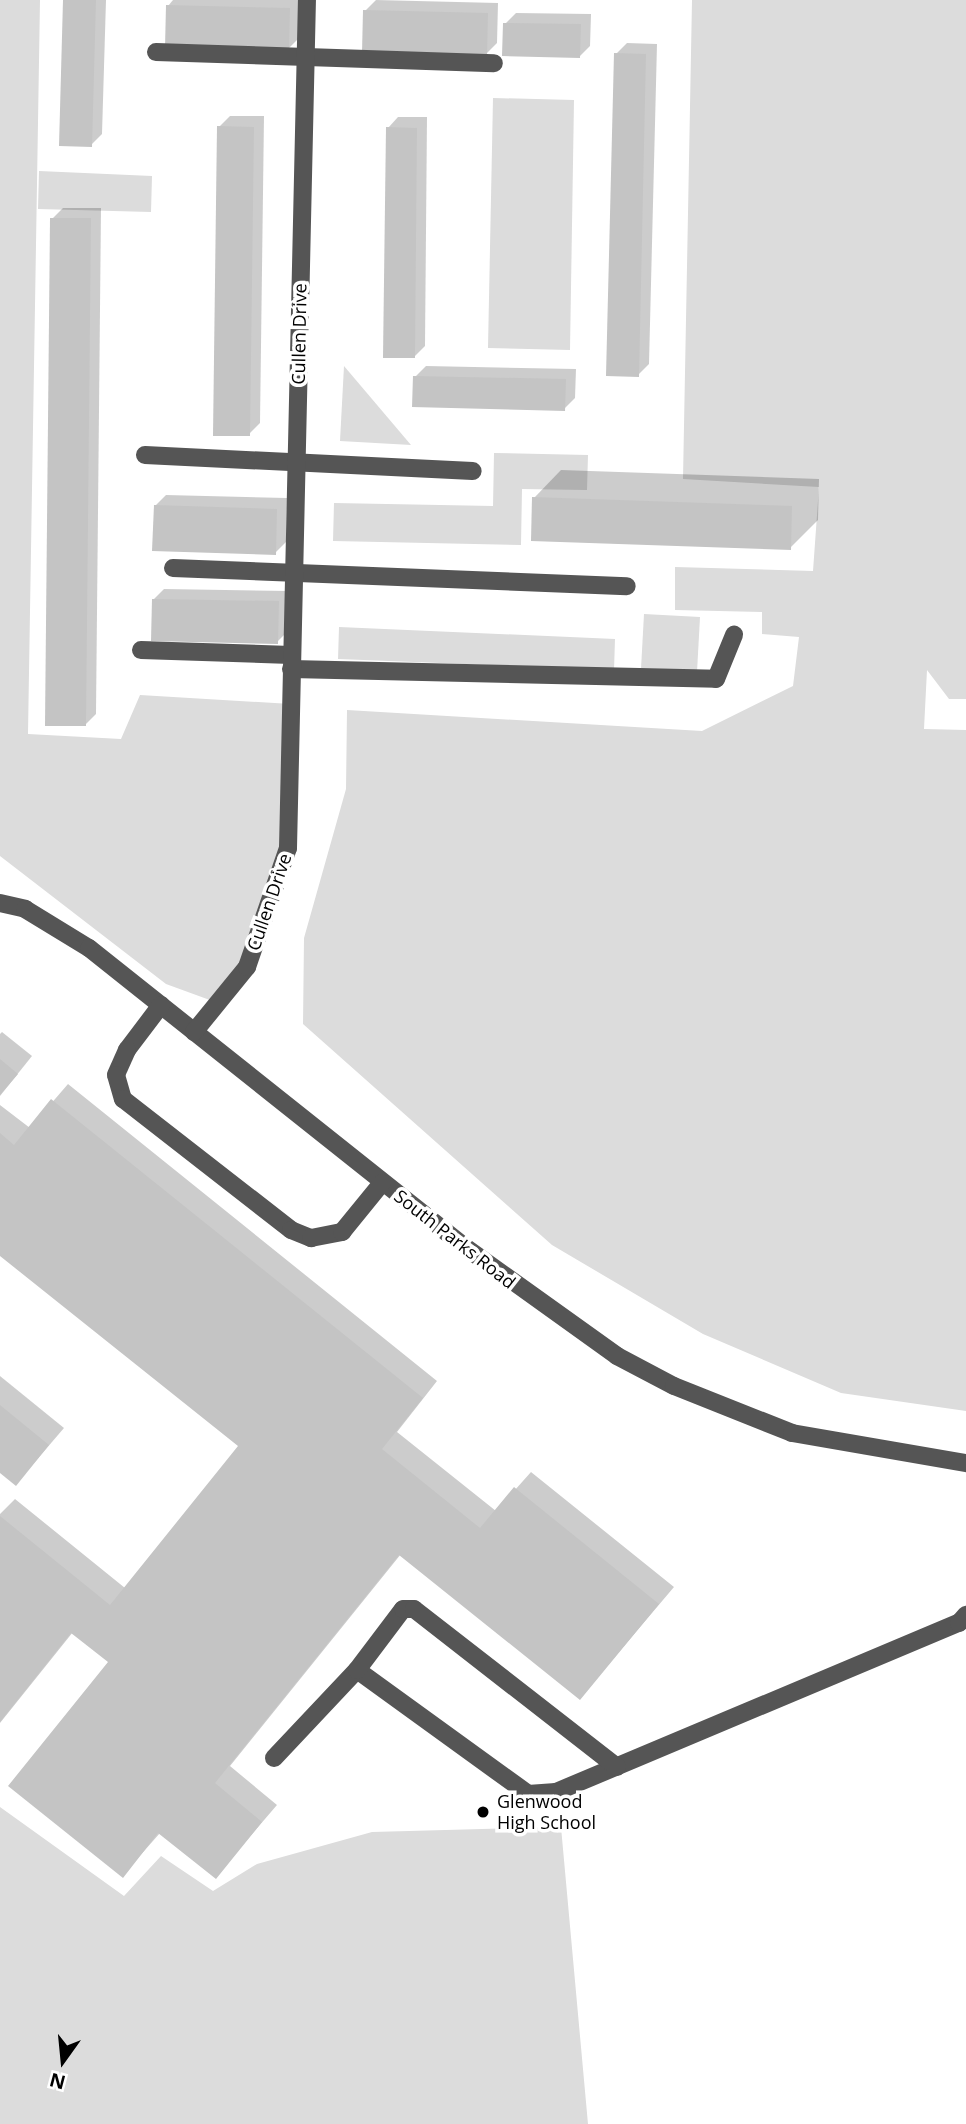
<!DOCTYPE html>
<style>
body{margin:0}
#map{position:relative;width:966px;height:2124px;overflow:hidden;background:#fff;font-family:"Open Sans",sans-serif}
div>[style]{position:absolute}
.green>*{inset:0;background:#dcdcdc}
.shadow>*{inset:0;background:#0003}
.building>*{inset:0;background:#c4c4c4}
.minor>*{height:18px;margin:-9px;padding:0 9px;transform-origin:9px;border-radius:9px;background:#555}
.dots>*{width:19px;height:19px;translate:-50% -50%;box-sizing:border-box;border:4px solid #fff;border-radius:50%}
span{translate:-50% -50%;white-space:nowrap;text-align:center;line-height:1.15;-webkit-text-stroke:7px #fff;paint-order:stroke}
.street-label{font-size:18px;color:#000}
.poi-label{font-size:18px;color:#000}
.left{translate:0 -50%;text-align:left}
.north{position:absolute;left:28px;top:2026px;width:70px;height:70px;-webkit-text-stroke:5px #fff;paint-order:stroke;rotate:195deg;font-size:19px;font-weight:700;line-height:28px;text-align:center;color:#000}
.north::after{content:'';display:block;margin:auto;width:24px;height:32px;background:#000;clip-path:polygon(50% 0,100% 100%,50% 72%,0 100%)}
</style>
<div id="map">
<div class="green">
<div style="clip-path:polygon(0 0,40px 0,28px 734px,121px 739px,140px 695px,291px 704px,288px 848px,247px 967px,218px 1003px,166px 984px,0 856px)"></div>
<div style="clip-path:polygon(692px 0,966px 0,966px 699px,949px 699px,927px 670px,924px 729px,966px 730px,966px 1411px,841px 1393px,703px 1334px,552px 1245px,303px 1024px,304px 938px,346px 789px,347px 710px,702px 731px,793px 686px,799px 637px,762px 634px,762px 612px,675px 610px,675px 567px,813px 571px,819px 487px,683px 479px)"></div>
<div style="clip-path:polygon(493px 98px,574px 100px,570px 350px,488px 348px)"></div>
<div style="clip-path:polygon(39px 171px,152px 176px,151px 212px,38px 209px)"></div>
<div style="clip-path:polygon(344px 366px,411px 445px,340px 441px)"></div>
<div style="clip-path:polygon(494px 453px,588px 455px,587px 490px,522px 489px,521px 545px,333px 541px,334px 503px,493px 506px)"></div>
<div style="clip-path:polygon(644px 614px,700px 617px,697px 672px,641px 669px)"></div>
<div style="clip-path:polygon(339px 627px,615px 639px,614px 670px,338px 659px)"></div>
<div style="clip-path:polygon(0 1807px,124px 1896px,161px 1856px,213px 1891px,257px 1864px,372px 1832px,561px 1827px,588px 2124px,0 2124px)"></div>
</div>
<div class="shadow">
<div style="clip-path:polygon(65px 0,106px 0,102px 134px,91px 145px)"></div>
<div style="clip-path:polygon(173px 0,300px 0,299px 38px,288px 49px,168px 6px)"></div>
<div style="clip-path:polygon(376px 0,498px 3px,497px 43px,486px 54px,365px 11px)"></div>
<div style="clip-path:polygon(516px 13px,591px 14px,590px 46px,579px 57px,505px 24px)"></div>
<div style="clip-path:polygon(627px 43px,657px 44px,649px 364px,638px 375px,616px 54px)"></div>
<div style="clip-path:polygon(230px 116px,264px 116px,260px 423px,249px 434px,219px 127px)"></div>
<div style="clip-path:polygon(398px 117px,427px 117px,425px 346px,414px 357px,388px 128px)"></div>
<div style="clip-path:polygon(63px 208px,101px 208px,96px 714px,85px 725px,52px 219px)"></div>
<div style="clip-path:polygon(426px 366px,576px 369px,575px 398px,564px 409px,415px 377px)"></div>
<div style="clip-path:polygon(561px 470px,819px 479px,818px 520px,790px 548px,534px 498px)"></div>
<div style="clip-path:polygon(166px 495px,287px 498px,286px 542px,275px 553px,155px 506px)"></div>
<div style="clip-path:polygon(164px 589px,289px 591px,288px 631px,277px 642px,153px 600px)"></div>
<div style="clip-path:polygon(2px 1032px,32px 1056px,0 1096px,0 1034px)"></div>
<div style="clip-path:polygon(68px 1084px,437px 1381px,397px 1432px,496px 1511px,531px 1472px,674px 1587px,580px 1698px,401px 1554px,230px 1766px,277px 1805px,215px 1877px,160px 1833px,122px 1876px,111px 1662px,73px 1632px,0 1723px,0 1514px,15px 1499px,125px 1588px,240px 1446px,0 1253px,0 1105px,30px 1128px)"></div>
<div style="clip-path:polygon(0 1376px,64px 1428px,16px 1484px,0 1471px)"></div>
</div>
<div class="building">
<div style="clip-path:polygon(63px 0,96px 0,92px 147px,59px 146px)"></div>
<div style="clip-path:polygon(166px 5px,290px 8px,289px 51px,165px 48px)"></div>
<div style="clip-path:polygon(363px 10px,488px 13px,487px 56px,362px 53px)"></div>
<div style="clip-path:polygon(503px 23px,581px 24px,580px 58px,502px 56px)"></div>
<div style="clip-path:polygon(614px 53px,646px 54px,639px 377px,606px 376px)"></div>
<div style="clip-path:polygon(217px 126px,254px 127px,250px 436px,213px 436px)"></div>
<div style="clip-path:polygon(386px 127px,417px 128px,415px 358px,383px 358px)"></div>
<div style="clip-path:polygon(50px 218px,91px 218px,86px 726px,45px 726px)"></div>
<div style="clip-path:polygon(413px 376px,566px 379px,565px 411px,412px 407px)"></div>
<div style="clip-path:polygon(532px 497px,792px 506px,791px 550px,531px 541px)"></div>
<div style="clip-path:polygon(154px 505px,277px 509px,276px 555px,152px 551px)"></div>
<div style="clip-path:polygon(152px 599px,279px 601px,278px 644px,151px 641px)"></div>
<div style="clip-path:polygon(0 1059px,18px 1074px,0 1095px)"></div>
<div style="clip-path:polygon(51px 1099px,423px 1398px,382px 1449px,480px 1528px,514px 1487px,659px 1604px,580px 1700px,399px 1555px,215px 1783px,262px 1822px,216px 1879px,158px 1833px,123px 1878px,8px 1786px,108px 1662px,71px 1633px,0 1722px,0 1516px,110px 1605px,238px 1446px,0 1256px,0 1133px,14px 1145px)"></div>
<div style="clip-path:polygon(0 1405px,49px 1445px,16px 1486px,0 1473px)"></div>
</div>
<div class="minor">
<div style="left:156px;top:52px;width:338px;rotate:1.9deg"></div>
<div style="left:145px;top:455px;width:328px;rotate:2.8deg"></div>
<div style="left:173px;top:568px;width:454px;rotate:2.3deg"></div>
<div style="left:141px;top:650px;width:150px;rotate:1.9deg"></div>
<div style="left:291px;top:669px;width:425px;rotate:1.3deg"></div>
<div style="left:716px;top:679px;width:48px;rotate:-67.8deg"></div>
<div style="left:0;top:903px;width:26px;rotate:13deg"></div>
<div style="left:25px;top:909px;width:75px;rotate:31.4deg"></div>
<div style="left:89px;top:948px;width:480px;rotate:38.5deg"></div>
<div style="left:465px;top:1247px;width:187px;rotate:35.6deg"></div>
<div style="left:617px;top:1356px;width:64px;rotate:27.8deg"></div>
<div style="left:674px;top:1386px;width:127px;rotate:21.7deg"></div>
<div style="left:792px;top:1433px;width:177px;rotate:9.8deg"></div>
<div style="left:161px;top:1005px;width:56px;rotate:127.1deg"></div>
<div style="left:127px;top:1050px;width:27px;rotate:114deg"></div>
<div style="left:116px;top:1075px;width:25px;rotate:74deg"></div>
<div style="left:123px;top:1099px;width:213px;rotate:37.9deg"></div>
<div style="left:291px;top:1230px;width:22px;rotate:22deg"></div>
<div style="left:311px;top:1238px;width:32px;rotate:-11deg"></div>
<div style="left:342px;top:1232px;width:63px;rotate:-50.8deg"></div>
<div style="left:194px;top:1032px;width:84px;rotate:-50.8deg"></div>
<div style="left:247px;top:967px;width:126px;rotate:-71deg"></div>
<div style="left:288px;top:848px;width:848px;rotate:-88.72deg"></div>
<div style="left:357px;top:1670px;width:211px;rotate:35.9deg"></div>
<div style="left:528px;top:1794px;width:28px;rotate:-4deg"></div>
<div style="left:556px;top:1792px;width:437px;rotate:-22.8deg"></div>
<div style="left:959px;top:1623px;width:11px;rotate:-49deg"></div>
<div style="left:274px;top:1758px;width:121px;rotate:-46.7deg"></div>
<div style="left:357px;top:1670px;width:76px;rotate:-53deg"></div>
<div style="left:403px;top:1609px;width:11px"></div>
<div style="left:414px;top:1609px;width:257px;rotate:37.9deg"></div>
</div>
<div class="dots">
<div style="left:483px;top:1812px;background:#000"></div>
</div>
<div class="street-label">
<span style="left:299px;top:334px;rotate:-89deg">Cullen Drive</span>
<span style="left:269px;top:902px;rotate:-71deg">Cullen Drive</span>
<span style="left:455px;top:1239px;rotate:38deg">South Parks Road</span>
</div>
<div class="poi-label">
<span class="left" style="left:497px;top:1812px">Glenwood<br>High School</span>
</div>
<div class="north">N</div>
</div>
